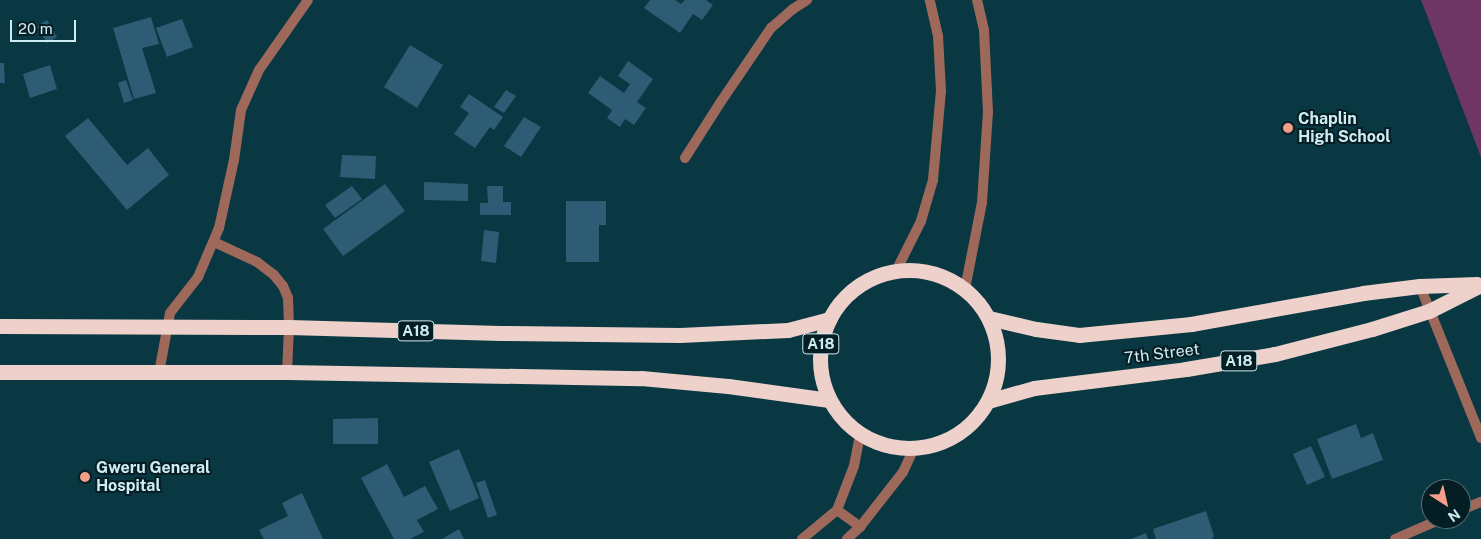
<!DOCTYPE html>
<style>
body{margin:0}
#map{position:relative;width:1481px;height:539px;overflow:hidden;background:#093842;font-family:"Public Sans",sans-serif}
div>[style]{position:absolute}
.green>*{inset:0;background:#6e3664}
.building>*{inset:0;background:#2d5c74}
.street>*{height:10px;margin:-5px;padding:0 5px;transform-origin:5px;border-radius:5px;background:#9e685b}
.highway>*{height:15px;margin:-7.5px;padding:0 7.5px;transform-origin:7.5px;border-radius:7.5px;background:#edd1ca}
.highway>.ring{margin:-7.5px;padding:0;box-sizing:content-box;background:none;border:15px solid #edd1ca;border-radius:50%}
.dots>*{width:14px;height:14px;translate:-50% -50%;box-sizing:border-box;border:2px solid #051e23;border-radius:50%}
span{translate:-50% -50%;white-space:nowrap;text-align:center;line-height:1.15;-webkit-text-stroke:4px #051e23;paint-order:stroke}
.shield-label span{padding:1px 4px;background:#051e23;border:1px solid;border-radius:4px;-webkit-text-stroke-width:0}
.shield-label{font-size:15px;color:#d0ecf3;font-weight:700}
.poi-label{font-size:16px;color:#d0ecf3;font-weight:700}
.left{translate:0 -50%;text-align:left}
.street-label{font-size:16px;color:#d0ecf3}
.north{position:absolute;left:1421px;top:479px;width:50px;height:50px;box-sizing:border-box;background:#051e23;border:1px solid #567076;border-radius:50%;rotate:145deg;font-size:14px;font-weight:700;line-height:20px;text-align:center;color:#d0ecf3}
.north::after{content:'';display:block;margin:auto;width:18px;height:22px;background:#f49e8a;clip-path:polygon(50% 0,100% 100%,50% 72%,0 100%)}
.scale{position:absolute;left:10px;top:20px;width:66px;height:22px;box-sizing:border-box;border:2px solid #d0ecf3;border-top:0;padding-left:6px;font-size:15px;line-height:18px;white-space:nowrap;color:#d0ecf3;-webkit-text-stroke:4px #051e23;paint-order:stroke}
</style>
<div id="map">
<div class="green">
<div style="clip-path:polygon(1421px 0,1481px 0,1481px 157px)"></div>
</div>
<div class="building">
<div style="clip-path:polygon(650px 0,675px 0,681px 4px,685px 0,706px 0,713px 5px,702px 20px,693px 14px,680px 33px,644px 8px)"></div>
<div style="clip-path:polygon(151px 17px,159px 44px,142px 48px,156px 93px,134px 99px,113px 28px)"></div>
<div style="clip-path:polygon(182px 19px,193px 47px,167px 57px,156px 28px)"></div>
<div style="clip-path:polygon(47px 20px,57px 37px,47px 43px,37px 26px)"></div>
<div style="clip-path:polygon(410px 45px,443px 65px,417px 108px,384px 87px)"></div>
<div style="clip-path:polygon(628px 61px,653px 79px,637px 102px,646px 108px,634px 125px,625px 119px,620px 127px,607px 118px,612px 110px,588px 93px,600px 76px,624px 93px,630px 84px,618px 76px)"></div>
<div style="clip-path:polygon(0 63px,4px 63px,5px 83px,0 83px)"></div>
<div style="clip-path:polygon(50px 65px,57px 89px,30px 98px,23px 74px)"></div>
<div style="clip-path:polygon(126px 80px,133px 100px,124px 103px,118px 83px)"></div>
<div style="clip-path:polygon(506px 90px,516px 96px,504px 113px,494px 107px)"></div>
<div style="clip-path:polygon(469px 94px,503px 117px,494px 130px,490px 127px,475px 148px,454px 134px,469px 113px,460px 107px)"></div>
<div style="clip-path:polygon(524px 117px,541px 127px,521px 157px,504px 146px)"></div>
<div style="clip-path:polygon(88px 118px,127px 165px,148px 148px,169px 175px,127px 210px,65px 136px)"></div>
<div style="clip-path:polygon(342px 155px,376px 156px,375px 179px,340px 177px)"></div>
<div style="clip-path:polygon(424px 182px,468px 184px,468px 201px,424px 200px)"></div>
<div style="clip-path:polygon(385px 184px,405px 211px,343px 256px,323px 229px)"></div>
<div style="clip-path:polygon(352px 186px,362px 199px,335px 218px,325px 205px)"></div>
<div style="clip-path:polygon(487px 186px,503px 186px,503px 202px,511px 202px,511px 215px,480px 215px,480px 203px,488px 203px)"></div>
<div style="clip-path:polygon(566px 201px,606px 201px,606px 225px,599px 225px,599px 262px,566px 262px)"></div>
<div style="clip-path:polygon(484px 230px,499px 232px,496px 263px,481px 261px)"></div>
<div style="clip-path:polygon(378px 418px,378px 444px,333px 444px,333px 419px)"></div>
<div style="clip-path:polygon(1356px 424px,1361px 438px,1373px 433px,1383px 460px,1332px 479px,1317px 439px)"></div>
<div style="clip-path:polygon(1311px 446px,1325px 477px,1307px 485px,1293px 454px)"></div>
<div style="clip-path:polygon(459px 449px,479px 498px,450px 511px,429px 462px)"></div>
<div style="clip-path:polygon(387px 464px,404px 497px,425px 486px,438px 509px,417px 520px,424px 532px,410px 539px,394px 539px,361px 478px)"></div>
<div style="clip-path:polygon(485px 480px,497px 515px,488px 518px,476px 483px)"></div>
<div style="clip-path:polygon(302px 493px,323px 539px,264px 539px,259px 530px,288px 516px,282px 503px)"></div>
<div style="clip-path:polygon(1206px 511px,1214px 536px,1212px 539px,1156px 539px,1153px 529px)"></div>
<div style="clip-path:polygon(459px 529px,464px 539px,442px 539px)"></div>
<div style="clip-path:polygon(1146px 533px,1148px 539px,1131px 539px)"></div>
</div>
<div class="street">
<div style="left:685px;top:158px;width:65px;rotate:-57.5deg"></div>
<div style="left:720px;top:103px;width:91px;rotate:-55.8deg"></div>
<div style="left:771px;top:28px;width:29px;rotate:-41deg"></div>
<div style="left:793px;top:9px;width:17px;rotate:-33deg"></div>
<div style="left:214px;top:242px;width:47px;rotate:24.9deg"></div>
<div style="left:257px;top:262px;width:21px;rotate:37deg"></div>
<div style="left:274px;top:275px;width:14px;rotate:51deg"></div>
<div style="left:283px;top:286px;width:13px;rotate:67deg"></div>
<div style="left:288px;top:298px;width:29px;rotate:88deg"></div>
<div style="left:289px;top:327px;width:45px;rotate:92.5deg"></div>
<div style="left:896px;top:271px;width:56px;rotate:-63.4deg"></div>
<div style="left:921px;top:221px;width:43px;rotate:-73.7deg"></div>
<div style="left:933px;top:180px;width:89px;rotate:-84.9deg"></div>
<div style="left:941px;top:91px;width:55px;rotate:-93.1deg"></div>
<div style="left:938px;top:36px;width:37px;rotate:-103deg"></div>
<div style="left:1420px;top:286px;width:164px;rotate:68.1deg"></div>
<div style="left:965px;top:289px;width:89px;rotate:-78.9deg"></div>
<div style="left:982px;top:202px;width:90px;rotate:-86.2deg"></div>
<div style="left:988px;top:112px;width:82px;rotate:-92.8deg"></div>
<div style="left:984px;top:30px;width:31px;rotate:-103deg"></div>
<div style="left:159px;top:373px;width:61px;rotate:-79.6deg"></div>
<div style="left:170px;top:313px;width:46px;rotate:-52.1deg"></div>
<div style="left:198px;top:277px;width:53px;rotate:-66.8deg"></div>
<div style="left:219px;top:228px;width:70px;rotate:-77.6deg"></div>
<div style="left:234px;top:160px;width:50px;rotate:-82deg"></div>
<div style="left:241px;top:110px;width:44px;rotate:-65.8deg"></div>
<div style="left:259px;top:70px;width:85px;rotate:-55deg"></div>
<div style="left:837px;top:510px;width:29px;rotate:36deg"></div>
<div style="left:1461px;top:510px;width:22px;rotate:-22deg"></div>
<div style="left:802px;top:539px;width:45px;rotate:-39.6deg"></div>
<div style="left:837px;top:510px;width:47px;rotate:-68.9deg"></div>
<div style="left:854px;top:466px;width:33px;rotate:-79deg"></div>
<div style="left:847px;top:539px;width:18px;rotate:-43deg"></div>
<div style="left:860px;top:527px;width:70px;rotate:-52deg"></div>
<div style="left:903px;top:472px;width:26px;rotate:-65deg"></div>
<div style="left:1395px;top:539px;width:50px;rotate:-23.5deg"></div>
</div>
<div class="highway">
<div class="ring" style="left:820px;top:270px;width:163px;height:163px"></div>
<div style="left:989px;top:318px;width:48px;rotate:13.2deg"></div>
<div style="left:1036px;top:329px;width:43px;rotate:7.9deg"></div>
<div style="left:1079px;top:335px;width:113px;rotate:-5.6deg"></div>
<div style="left:1191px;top:324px;width:175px;rotate:-10.2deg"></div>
<div style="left:1363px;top:293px;width:57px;rotate:-7deg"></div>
<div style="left:1420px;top:286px;width:57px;rotate:-2deg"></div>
<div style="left:0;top:326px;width:289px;rotate:0.2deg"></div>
<div style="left:289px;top:327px;width:211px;rotate:1.6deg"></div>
<div style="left:500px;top:333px;width:180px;rotate:0.6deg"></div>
<div style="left:680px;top:335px;width:108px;rotate:-2.7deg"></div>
<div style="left:788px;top:330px;width:43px;rotate:-14.7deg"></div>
<div style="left:0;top:372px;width:287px"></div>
<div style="left:287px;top:372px;width:354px;rotate:1deg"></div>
<div style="left:641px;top:378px;width:87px;rotate:5.3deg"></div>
<div style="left:728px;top:386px;width:102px;rotate:7.9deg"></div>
<div style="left:988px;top:401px;width:48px;rotate:-15.8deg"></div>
<div style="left:1034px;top:388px;width:153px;rotate:-7.1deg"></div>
<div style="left:1186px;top:369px;width:90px;rotate:-9.6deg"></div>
<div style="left:1275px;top:354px;width:100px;rotate:-14.5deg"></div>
<div style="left:1372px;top:329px;width:60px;rotate:-17.5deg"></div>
<div style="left:1429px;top:311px;width:58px;rotate:-26.6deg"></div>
</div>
<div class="dots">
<div style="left:1288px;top:128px;background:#f49e8a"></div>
<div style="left:85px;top:477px;background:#f49e8a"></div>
</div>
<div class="shield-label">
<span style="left:416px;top:331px">A18</span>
<span style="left:821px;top:344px">A18</span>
<span style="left:1239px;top:361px">A18</span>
</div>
<div class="poi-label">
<span class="left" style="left:1298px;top:128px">Chaplin<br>High School</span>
<span class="left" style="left:96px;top:477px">Gweru General<br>Hospital</span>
</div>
<div class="street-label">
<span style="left:1162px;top:354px;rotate:-7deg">7th Street</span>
</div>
<div class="north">N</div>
<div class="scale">20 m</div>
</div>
